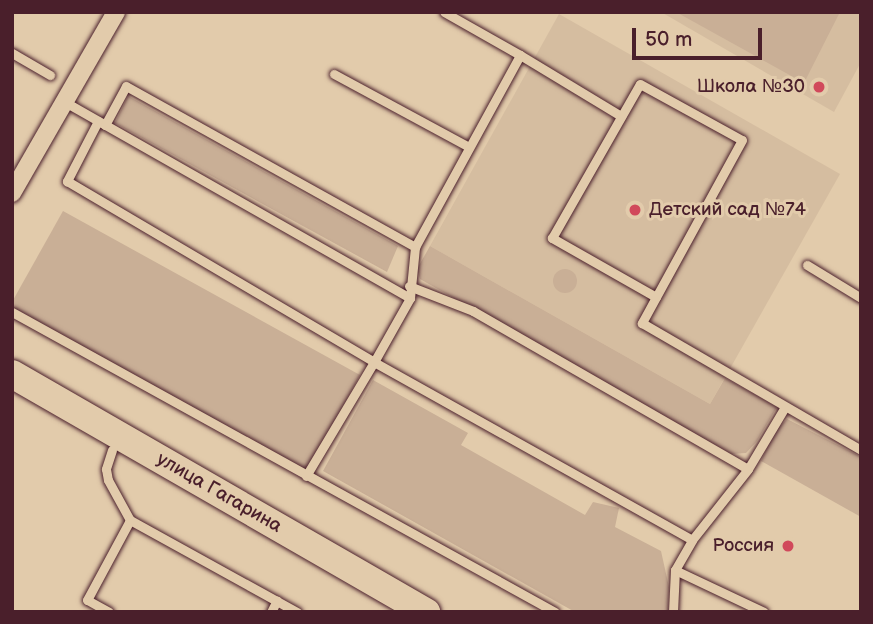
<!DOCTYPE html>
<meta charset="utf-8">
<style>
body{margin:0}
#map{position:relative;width:873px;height:624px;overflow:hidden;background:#e2cbab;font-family:"Balsamiq Sans",sans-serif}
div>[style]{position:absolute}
.built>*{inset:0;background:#d5bda0}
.green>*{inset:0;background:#c9af96}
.round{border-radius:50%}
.roads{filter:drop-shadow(0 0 2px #4a1f2b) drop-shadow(0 0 2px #4a1f2b)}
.service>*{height:9px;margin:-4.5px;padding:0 4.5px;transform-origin:4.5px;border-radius:4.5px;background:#e2cbab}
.minor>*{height:18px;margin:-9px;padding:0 9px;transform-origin:9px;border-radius:9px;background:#e2cbab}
.primary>*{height:28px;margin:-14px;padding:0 14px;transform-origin:14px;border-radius:14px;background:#e2cbab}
.dots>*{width:19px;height:19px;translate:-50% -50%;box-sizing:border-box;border:4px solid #e2cbab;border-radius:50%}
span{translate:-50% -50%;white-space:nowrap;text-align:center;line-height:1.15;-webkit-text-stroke:6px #e2cbab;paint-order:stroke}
.poi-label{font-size:19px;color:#4a1f2b}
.right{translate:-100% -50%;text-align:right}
.left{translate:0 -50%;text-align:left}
.street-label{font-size:19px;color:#4a1f2b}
.frame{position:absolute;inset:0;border:14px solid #4a1f2b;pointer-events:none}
.scale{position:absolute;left:632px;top:28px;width:130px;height:32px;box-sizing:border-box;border:4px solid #4a1f2b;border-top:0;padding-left:9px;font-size:21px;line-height:24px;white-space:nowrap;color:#4a1f2b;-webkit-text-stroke:5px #e2cbab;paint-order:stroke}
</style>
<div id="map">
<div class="built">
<div style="clip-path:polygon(661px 12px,861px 12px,861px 62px,834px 112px)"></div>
<div style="clip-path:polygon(559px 14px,840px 174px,710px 404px,430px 246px)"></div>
</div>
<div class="green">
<div style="clip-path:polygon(676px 12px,840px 12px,804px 83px)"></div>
<div style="clip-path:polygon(128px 96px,398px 246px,387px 272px,115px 123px)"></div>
<div style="clip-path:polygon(63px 211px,360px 375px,307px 473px,12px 310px,12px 302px)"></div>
<div style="clip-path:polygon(430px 246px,710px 404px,725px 378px,777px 407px,757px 441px,746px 453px,731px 454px,420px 279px,417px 269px)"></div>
<div class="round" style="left:553px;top:269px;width:24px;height:24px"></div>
<div style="clip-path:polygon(373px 380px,468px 433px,461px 445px,585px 515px,593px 502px,619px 508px,615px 527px,661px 551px,669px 587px,668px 612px,575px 612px,323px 471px)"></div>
<div style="clip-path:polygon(787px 419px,861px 457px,861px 517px,761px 461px,775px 431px)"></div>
</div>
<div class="roads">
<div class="service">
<div style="left:12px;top:53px;width:44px;rotate:30.1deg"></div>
<div style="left:520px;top:55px;width:118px;rotate:31.1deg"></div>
<div style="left:334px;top:74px;width:153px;rotate:28.4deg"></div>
<div style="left:65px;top:102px;width:397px;rotate:29.6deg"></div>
<div style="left:98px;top:121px;width:68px;rotate:117.3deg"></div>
<div style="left:67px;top:181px;width:356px;rotate:30.5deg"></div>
<div style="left:374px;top:362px;width:73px;rotate:-60.6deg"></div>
<div style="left:410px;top:298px;width:51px;rotate:-84.4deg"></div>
<div style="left:415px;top:247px;width:219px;rotate:-61.3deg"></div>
<div style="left:520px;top:55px;width:87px;rotate:-150.5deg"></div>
<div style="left:105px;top:125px;width:44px;rotate:-61.7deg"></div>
<div style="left:126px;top:86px;width:331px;rotate:29.1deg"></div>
<div style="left:807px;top:265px;width:63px;rotate:31.4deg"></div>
<div style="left:409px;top:286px;width:69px;rotate:21.3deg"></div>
<div style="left:473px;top:311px;width:317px;rotate:29.9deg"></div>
<div style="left:748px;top:469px;width:72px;rotate:-59.2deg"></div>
<div style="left:656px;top:297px;width:120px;rotate:-150.4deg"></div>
<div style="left:552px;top:238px;width:177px;rotate:-60.3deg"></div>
<div style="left:640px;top:84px;width:116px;rotate:28.8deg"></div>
<div style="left:742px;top:140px;width:209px;rotate:118.7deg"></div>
<div style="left:642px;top:323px;width:253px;rotate:30.1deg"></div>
<div style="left:12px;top:312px;width:620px;rotate:28.92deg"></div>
<div style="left:112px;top:450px;width:20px;rotate:108deg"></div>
<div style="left:106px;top:469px;width:11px;rotate:80deg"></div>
<div style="left:108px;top:480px;width:46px;rotate:61.2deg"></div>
<div style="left:130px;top:520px;width:191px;rotate:28.9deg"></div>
<div style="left:306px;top:476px;width:133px;rotate:-59.2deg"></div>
<div style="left:374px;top:362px;width:364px;rotate:29.2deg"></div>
<div style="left:675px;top:570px;width:98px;rotate:25.3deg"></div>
<div style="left:109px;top:612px;width:25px;rotate:-151deg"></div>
<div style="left:87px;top:600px;width:91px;rotate:-61.7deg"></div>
<div style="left:271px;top:612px;width:13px;rotate:-63deg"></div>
<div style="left:673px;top:612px;width:42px;rotate:-87.3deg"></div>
<div style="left:675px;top:570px;width:34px;rotate:-60deg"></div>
<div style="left:692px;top:540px;width:90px;rotate:-51.7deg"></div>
</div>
<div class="minor">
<div style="left:12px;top:193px;width:209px;rotate:-60.1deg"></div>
</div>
<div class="primary">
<div style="left:12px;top:374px;width:478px;rotate:29.9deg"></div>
</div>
</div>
<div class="dots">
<div style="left:819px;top:87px;background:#d1495b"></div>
<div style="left:635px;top:210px;background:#d1495b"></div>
<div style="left:788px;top:546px;background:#d1495b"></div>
</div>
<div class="poi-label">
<span class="right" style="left:805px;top:87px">Школа №30</span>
<span class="left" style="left:649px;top:210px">Детский сад №74</span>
<span class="right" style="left:774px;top:546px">Россия</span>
</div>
<div class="street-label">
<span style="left:219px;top:493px;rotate:30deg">улица Гагарина</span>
</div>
<div class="frame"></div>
<div class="scale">50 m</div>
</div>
